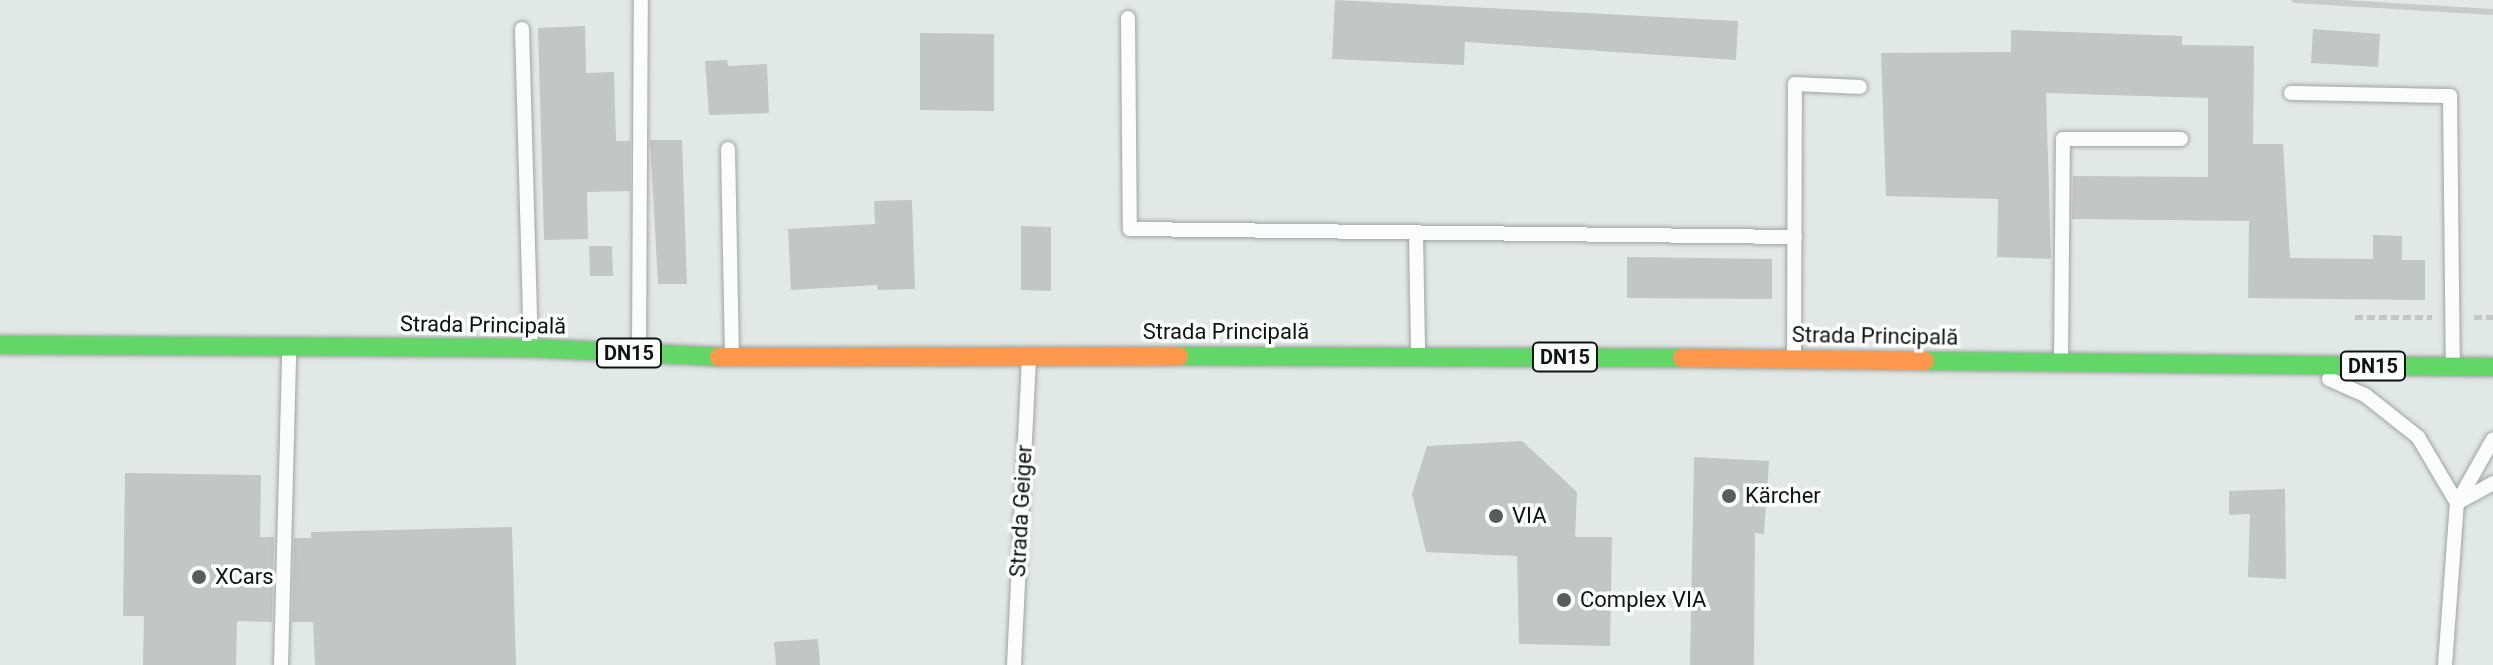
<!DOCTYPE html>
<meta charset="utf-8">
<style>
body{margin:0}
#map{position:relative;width:2493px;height:665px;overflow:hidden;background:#e2e8e6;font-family:Roboto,sans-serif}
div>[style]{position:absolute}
.building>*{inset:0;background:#c2c6c4}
.path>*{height:5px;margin-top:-2.5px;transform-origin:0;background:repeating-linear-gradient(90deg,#c4c7c6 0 8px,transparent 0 12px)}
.roads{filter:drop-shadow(0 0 2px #9fa4a2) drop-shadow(0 0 2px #9fa4a2)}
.lane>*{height:14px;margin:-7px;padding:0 7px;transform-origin:7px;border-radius:7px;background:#fbfcfb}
.fast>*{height:18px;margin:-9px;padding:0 9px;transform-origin:9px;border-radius:9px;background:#63d668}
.slow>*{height:18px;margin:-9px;padding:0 9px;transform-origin:9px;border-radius:9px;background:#ff974d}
.rail>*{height:6px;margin:-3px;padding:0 3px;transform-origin:3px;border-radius:3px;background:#c9caca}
.dots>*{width:22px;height:22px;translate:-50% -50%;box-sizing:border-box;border:4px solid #fff;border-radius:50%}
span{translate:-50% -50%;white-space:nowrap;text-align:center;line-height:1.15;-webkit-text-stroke:7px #fff;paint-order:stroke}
.shield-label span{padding:2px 6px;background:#fff;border:2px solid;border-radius:6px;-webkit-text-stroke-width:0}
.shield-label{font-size:20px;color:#0f1312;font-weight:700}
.street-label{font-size:22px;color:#0f1312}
.poi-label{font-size:22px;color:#0f1312}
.left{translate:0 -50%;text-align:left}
</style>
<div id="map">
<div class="building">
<div style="clip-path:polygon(1335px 0,1738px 21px,1736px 60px,1465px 42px,1464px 65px,1332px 59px)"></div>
<div style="clip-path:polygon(585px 26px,586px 73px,614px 72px,616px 141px,630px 141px,630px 191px,587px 192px,588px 239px,544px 240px,538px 28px)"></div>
<div style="clip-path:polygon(2313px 29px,2380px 34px,2378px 67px,2311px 63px)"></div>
<div style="clip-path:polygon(2011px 30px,2182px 36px,2182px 45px,2254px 46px,2253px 144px,2283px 144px,2290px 258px,2373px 259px,2373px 235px,2402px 236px,2402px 260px,2425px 260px,2425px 300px,2248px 298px,2249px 221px,2072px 219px,2073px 176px,2208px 177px,2208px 98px,2046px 93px,2051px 259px,1997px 257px,1998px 199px,1886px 196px,1881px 53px,2011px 52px)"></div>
<div style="clip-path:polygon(920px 33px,994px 34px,994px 111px,920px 110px)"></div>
<div style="clip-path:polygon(727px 60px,728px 66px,767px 64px,769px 113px,709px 115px,705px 61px)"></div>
<div style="clip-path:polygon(650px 140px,682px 140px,687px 284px,658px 284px)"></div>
<div style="clip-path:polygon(912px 200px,915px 289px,878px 290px,877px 285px,791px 290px,788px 229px,875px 224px,874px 201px)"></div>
<div style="clip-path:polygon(1021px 226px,1051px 227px,1051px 291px,1021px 290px)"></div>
<div style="clip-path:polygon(589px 246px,612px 246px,613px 276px,590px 276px)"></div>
<div style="clip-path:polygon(1627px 257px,1772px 259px,1772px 299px,1627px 298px)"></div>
<div style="clip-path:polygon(1522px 441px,1577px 492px,1575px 537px,1612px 537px,1610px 646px,1519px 644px,1517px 556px,1426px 552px,1412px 494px,1427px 446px)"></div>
<div style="clip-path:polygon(1694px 457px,1769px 461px,1764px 534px,1755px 533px,1754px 665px,1690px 665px)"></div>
<div style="clip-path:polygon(125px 473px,261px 475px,260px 537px,274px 537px,272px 622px,237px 621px,236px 665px,143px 665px,144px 616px,123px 616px)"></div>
<div style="clip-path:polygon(2285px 489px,2286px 579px,2248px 577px,2250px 514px,2229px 515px,2229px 491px)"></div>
<div style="clip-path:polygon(512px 527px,516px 665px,315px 665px,313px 622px,292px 622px,294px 538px,311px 538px,311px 532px)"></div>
<div style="clip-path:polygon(818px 639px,820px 665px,776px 665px,774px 642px)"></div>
</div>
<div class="path">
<div style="left:2355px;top:317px;width:77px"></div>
<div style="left:2474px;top:317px;width:19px"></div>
</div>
<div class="roads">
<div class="lane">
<div style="left:1128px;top:18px;width:211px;rotate:89.5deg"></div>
<div style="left:1130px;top:229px;width:665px;rotate:0.69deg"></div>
<div style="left:522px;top:29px;width:316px;rotate:88.4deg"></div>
<div style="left:2291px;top:93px;width:159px;rotate:1.1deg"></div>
<div style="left:2450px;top:96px;width:267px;rotate:89.4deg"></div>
<div style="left:728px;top:149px;width:208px;rotate:88.9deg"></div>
<div style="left:1416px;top:233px;width:119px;rotate:89deg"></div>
<div style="left:639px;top:350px;width:350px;rotate:-89.7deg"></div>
<div style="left:1794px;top:357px;width:273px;rotate:-89.8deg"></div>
<div style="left:1795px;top:84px;width:65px;rotate:2.6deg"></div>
<div style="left:2061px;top:361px;width:222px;rotate:-89.5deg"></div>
<div style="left:2063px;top:139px;width:118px"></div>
<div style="left:2329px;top:379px;width:39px;rotate:24deg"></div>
<div style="left:2365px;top:395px;width:68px;rotate:38.4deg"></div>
<div style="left:2418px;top:437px;width:77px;rotate:59.4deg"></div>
<div style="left:2459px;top:502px;width:39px;rotate:-29deg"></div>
<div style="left:281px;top:665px;width:314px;rotate:-88.5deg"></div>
<div style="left:1014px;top:665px;width:303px;rotate:-87.2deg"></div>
<div style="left:2445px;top:665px;width:162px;rotate:-85.8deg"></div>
<div style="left:2457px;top:503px;width:73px;rotate:-60.6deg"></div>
</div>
<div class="fast">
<div style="left:0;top:345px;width:531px;rotate:0.32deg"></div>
<div style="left:531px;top:348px;width:188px;rotate:2.7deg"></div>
<div style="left:1179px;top:356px;width:503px;rotate:0.23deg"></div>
<div style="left:1925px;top:361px;width:568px;rotate:0.61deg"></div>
</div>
<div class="slow">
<div style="left:719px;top:357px;width:460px;rotate:-0.1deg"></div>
<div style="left:1682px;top:358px;width:243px;rotate:0.7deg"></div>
</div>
</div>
<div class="rail">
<div style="left:2295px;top:0;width:198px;rotate:3.5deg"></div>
</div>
<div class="dots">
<div style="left:1729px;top:496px;background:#595e5c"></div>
<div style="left:1496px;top:516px;background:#595e5c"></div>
<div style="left:199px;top:577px;background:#595e5c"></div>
<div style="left:1564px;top:600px;background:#595e5c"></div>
</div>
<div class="shield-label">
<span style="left:629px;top:353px">DN15</span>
<span style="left:1565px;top:357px">DN15</span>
<span style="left:2373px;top:366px">DN15</span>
</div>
<div class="street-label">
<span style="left:483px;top:325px;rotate:1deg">Strada Principală</span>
<span style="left:1226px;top:332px">Strada Principală</span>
<span style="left:1875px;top:336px;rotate:1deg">Strada Principală</span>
<span style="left:1021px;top:511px;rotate:-87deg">Strada Geiger</span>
</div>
<div class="poi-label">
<span class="left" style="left:1745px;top:496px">Kärcher</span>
<span class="left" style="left:1512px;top:516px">VIA</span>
<span class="left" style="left:215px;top:577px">XCars</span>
<span class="left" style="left:1580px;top:600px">Complex VIA</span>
</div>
</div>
